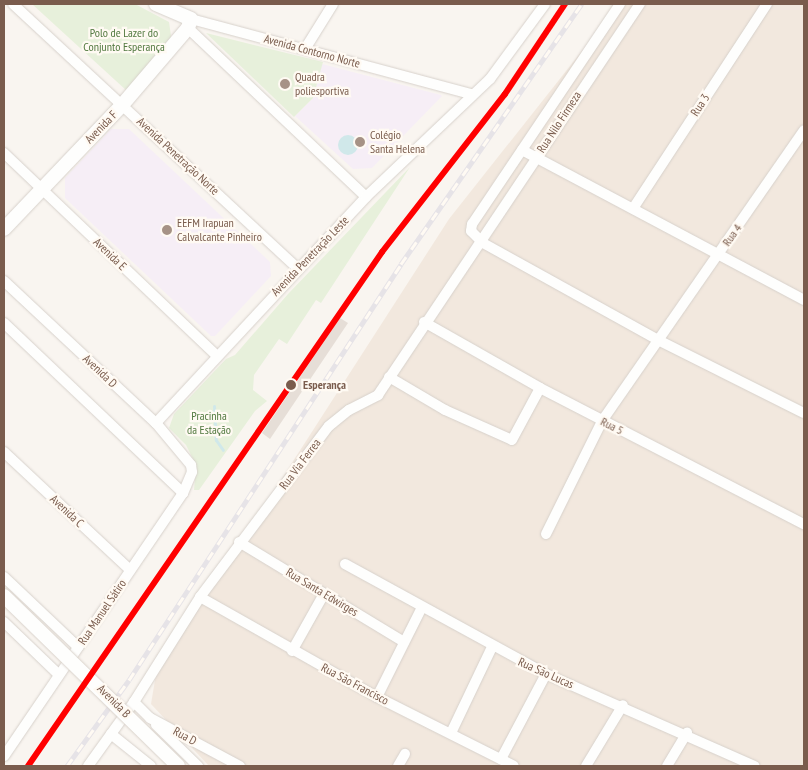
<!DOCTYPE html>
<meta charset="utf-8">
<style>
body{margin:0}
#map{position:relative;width:808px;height:770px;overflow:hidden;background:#f9f5f0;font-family:"PT Sans Narrow",sans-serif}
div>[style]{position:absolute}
.residential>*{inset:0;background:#f2e8de}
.education>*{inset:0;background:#f6eef6}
.green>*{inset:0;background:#e7f0db}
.water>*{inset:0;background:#d0e8ea}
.round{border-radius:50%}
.stream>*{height:3px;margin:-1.5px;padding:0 1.5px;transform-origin:1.5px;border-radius:1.5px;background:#d0e8ea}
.building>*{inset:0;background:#e6ded7}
.roads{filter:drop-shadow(0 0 1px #d7d1cb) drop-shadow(0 0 1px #d7d1cb)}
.street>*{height:10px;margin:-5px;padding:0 5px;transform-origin:5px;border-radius:5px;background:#fefefd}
.secondary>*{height:14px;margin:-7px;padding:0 7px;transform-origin:7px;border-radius:7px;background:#fefefd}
.rail>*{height:5px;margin-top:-2.5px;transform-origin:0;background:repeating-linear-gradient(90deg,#fffaf3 0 9px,#e6e3e7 0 18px);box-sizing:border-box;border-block:1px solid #e6e3e7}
.bridges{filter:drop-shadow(0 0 1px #d9d2cb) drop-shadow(0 0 1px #d9d2cb)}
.secondary-bridge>*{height:14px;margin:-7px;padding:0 7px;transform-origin:7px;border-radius:7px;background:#fefefd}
.metro-1>*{height:6px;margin:-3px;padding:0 3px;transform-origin:3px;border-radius:3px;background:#f00}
.dots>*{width:14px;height:14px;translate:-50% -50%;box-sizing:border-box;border:2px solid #fffaf3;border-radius:50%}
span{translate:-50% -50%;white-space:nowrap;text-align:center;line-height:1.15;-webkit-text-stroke:4.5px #fffaf3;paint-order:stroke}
.park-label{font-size:12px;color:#537a41}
.street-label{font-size:12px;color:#7a5c4d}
.poi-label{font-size:12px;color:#7a5c4d}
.left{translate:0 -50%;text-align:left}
.stop-label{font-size:12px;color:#7a5c4d;font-weight:700}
.frame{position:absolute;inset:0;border:5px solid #7a5c4d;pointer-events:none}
</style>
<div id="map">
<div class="residential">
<div style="clip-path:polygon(619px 4px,804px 4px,804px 766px,209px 766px,151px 704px,156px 674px,449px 219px)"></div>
</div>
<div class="education">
<div style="clip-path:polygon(322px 64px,441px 95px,442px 96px,372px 168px,353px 169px,295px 116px,313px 98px)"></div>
<div style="clip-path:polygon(111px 129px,129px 129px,270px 262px,271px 276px,215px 336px,211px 336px,65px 198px,65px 178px)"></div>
</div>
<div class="green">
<div style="clip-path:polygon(32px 4px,135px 4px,169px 22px,172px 43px,127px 91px)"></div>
<div style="clip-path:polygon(206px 33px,323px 62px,313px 98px,294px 117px)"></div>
<div style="clip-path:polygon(410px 167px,321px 303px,316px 300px,287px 344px,279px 339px,254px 375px,253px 390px,267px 401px,255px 411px,199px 490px,194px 490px,196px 465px,186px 445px,169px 428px,174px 414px,226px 359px,235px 355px,288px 294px)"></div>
</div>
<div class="water">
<div class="round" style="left:338px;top:135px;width:20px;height:20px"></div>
</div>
<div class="stream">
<div style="left:214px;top:406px;width:34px;rotate:87deg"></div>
<div style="left:216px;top:440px;width:12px;rotate:55deg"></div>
</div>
<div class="building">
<div style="clip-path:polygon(340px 318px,348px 323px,270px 439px,262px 433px)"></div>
</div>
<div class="roads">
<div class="street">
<div style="left:13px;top:4px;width:389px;rotate:42.9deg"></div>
<div style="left:620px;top:4px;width:265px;rotate:123.9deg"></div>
<div style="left:472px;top:224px;width:7px;rotate:98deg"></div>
<div style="left:471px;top:231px;width:17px;rotate:45deg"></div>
<div style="left:483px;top:243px;width:200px;rotate:29deg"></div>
<div style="left:658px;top:340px;width:163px;rotate:26.6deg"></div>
<div style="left:191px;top:19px;width:289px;rotate:15deg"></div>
<div style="left:188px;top:28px;width:245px;rotate:43.5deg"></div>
<div style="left:305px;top:49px;width:53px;rotate:-58.1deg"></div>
<div style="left:522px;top:150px;width:319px;rotate:28deg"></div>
<div style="left:4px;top:153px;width:293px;rotate:43.6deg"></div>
<div style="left:634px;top:207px;width:243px;rotate:-56.8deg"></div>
<div style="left:4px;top:281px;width:208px;rotate:43.1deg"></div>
<div style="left:156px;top:423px;width:55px;rotate:50.2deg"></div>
<div style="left:191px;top:465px;width:7px;rotate:82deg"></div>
<div style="left:192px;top:472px;width:23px;rotate:113deg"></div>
<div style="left:183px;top:493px;width:318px;rotate:124.2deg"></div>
<div style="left:424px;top:322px;width:133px;rotate:29.6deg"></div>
<div style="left:540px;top:388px;width:297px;rotate:27.3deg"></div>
<div style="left:4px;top:323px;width:247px;rotate:43.5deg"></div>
<div style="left:389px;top:377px;width:65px;rotate:30.5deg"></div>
<div style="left:445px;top:410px;width:73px;rotate:24.1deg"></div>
<div style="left:512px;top:440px;width:59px;rotate:-61.7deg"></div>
<div style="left:156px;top:423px;width:309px;rotate:-47.1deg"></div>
<div style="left:366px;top:197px;width:171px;rotate:-43.6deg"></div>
<div style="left:490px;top:79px;width:93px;rotate:-53.7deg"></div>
<div style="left:4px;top:452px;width:173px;rotate:43.1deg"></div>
<div style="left:546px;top:534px;width:126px;rotate:-63.6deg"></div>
<div style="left:602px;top:421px;width:354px;rotate:-55.2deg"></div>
<div style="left:239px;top:542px;width:193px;rotate:31.2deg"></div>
<div style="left:345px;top:564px;width:229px;rotate:28.7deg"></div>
<div style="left:546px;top:674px;width:228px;rotate:23.8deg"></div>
<div style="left:4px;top:577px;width:102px;rotate:43.4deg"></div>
<div style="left:200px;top:597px;width:203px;rotate:29.5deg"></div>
<div style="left:377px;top:697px;width:153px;rotate:26.7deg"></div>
<div style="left:4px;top:622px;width:76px;rotate:43.9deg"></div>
<div style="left:292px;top:651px;width:65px;rotate:-60.7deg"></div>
<div style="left:377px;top:697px;width:98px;rotate:-63.4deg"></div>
<div style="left:134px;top:702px;width:23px;rotate:45deg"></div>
<div style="left:150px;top:718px;width:102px;rotate:28.1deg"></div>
<div style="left:156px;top:725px;width:59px;rotate:44.3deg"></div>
<div style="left:451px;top:733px;width:95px;rotate:-64.5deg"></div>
<div style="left:111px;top:734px;width:51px;rotate:38.7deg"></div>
<div style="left:501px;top:759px;width:96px;rotate:-62.1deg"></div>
<div style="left:88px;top:766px;width:79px;rotate:-54.3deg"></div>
<div style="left:134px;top:702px;width:124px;rotate:-57.8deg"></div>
<div style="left:200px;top:597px;width:214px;rotate:-53deg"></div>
<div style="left:329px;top:426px;width:26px;rotate:-39deg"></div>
<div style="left:349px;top:410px;width:33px;rotate:-27deg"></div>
<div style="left:378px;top:395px;width:471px;rotate:-56.2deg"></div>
<div style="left:398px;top:766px;width:14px;rotate:-60deg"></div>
<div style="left:586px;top:766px;width:71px;rotate:-58.8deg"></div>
<div style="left:667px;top:766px;width:39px;rotate:-59deg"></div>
</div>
<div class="secondary">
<div style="left:4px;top:229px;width:173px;rotate:-46.4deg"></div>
<div style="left:123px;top:104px;width:100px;rotate:-49.5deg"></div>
<div style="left:188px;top:28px;width:9px;rotate:-72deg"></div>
<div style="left:191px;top:19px;width:38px;rotate:-157deg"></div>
</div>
</div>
<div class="rail">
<div style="left:67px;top:766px;width:106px;rotate:-54.2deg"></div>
<div style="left:129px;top:680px;width:497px;rotate:-56.8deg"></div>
<div style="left:401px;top:264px;width:317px;rotate:-55.2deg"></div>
</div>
<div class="bridges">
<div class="secondary-bridge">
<div style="left:4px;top:596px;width:243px;rotate:44.3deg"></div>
</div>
</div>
<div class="metro-1">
<div style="left:28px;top:766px;width:624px;rotate:-55.44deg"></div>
<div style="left:382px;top:252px;width:200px;rotate:-52.1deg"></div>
<div style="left:505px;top:94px;width:108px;rotate:-56.3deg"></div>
</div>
<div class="dots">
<div style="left:285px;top:84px;background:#a69286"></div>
<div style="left:360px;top:142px;background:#a69286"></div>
<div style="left:167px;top:230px;background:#a69286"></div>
<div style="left:291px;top:385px;background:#7a5c4d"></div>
</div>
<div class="park-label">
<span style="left:124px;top:40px">Polo de Lazer do<br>Conjunto Esperança</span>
<span style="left:209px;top:423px">Pracinha<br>da Estação</span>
</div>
<div class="street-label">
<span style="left:312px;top:51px;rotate:15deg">Avenida Contorno Norte</span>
<span style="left:700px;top:105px;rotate:-57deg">Rua 3</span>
<span style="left:559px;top:122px;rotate:-57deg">Rua Nilo Firmeza</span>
<span style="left:101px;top:127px;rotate:-46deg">Avenida F</span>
<span style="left:178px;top:156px;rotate:43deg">Avenida Penetração Norte</span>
<span style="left:732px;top:235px;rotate:-55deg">Rua 4</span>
<span style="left:110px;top:254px;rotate:44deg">Avenida E</span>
<span style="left:310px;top:256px;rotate:-46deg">Avenida Penetração Leste</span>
<span style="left:100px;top:371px;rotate:43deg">Avenida D</span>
<span style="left:612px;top:426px;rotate:27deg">Rua 5</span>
<span style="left:300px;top:464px;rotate:-53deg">Rua Via Ferrea</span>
<span style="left:67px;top:511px;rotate:43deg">Avenida C</span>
<span style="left:322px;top:592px;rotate:31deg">Rua Santa Edwirges</span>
<span style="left:102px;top:612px;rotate:-56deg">Rua Manuel Sátiro</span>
<span style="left:546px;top:673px;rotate:24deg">Rua São Lucas</span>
<span style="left:355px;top:684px;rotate:28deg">Rua São Francisco</span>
<span style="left:114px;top:701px;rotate:45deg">Avenida B</span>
<span style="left:185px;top:736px;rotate:28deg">Rua D</span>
</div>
<div class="poi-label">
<span class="left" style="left:295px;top:84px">Quadra<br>poliesportiva</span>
<span class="left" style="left:370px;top:142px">Colégio<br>Santa Helena</span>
<span class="left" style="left:177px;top:230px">EEFM Irapuan<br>Calvalcante Pinheiro</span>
</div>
<div class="stop-label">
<span class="left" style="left:303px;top:385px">Esperança</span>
</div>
<div class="frame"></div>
</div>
